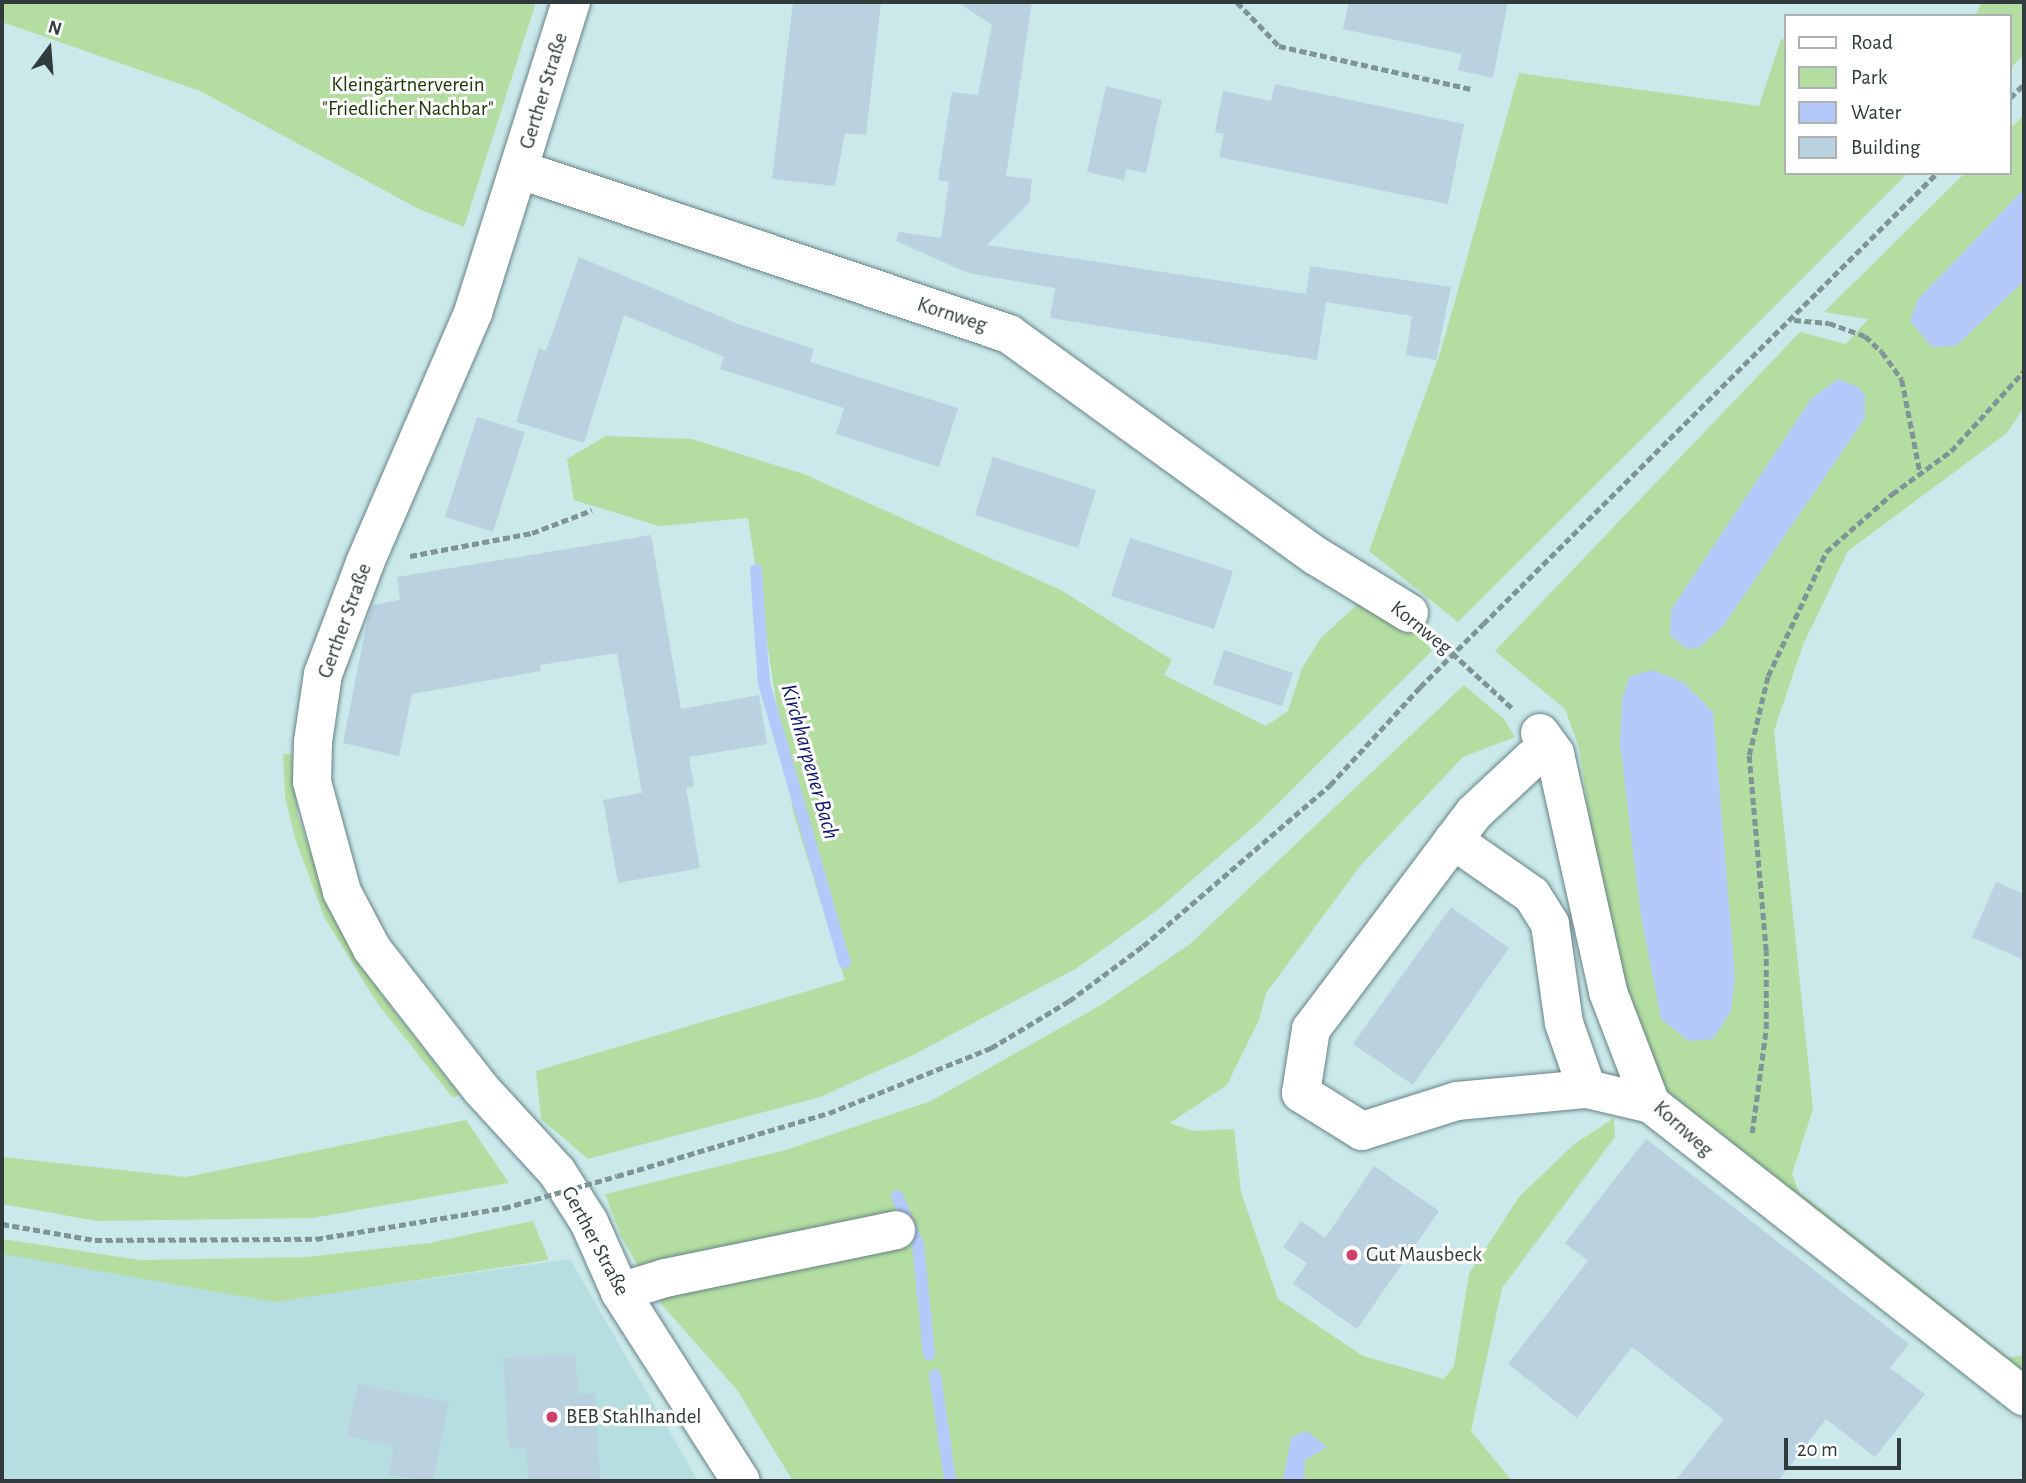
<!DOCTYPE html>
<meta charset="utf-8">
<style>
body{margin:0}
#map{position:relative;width:2026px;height:1483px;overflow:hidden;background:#cbe9eb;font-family:"Alegreya Sans",sans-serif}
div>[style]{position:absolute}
.built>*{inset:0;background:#b6dde0}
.green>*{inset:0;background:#b4dea1}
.water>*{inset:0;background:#b4c8f9}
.stream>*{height:12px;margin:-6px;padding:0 6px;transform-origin:6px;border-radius:6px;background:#b4c8f9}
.building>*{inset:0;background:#bad1df}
.path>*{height:4.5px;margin-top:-2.25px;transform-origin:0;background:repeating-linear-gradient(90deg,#7f9496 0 7px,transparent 0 10.5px)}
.roads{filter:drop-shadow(0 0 2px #668284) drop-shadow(0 0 2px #668284)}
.minor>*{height:38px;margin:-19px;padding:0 19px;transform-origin:19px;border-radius:19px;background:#fff}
.path-bridge>*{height:4.5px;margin-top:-2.25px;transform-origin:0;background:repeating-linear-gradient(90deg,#7f9496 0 7px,transparent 0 10.5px)}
.dots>*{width:19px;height:19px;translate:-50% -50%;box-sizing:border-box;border:4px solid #fff;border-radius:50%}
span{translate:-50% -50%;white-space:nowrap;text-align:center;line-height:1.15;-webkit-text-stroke:6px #fff;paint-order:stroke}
.park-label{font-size:21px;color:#193a02}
.street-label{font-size:21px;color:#2f3b3c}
.poi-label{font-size:21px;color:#2f3b3c}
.left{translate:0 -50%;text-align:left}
.water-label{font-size:23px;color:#0c1872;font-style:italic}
.frame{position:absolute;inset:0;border:4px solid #2f3b3c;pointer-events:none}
.legend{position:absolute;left:1784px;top:14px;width:228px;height:161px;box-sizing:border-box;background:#fff;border:2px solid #acb1b1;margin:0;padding:9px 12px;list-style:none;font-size:21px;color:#2f3b3c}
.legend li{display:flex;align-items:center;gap:14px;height:35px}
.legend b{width:35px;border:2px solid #acb1b1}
.north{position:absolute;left:14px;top:14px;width:70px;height:70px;-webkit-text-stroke:5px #fff;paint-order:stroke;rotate:16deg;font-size:19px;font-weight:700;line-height:28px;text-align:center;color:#2f3b3c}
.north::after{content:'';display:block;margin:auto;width:24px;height:32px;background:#2f3b3c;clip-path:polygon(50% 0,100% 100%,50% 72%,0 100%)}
.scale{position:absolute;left:1784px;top:1438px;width:117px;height:32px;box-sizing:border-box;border:4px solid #2f3b3c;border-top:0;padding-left:9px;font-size:21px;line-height:24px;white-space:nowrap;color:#2f3b3c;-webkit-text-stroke:5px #fff;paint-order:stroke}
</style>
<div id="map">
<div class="built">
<div style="clip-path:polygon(2px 1254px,284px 1300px,570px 1259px,698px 1481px,2px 1481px)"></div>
</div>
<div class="green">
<div style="clip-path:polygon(2px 2px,536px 2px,464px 227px,419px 209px,200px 91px,2px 22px)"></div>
<div style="clip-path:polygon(1982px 2px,2024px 2px,2024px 54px,2010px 69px,2010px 16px,1975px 16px)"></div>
<div style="clip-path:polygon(1781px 39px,1786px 40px,1786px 173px,1908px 173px,1458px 622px,1369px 551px,1441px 350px,1519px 73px,1759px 106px)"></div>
<div style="clip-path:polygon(2024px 115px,2024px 407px,2007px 433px,1848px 551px,1803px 645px,1774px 731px,1813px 1109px,1792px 1174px,1799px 1192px,2009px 1358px,2024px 1355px,2024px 1381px,1668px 1098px,1638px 1034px,1601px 893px,1579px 748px,1565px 709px,1495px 651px,1800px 332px,1846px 344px,1868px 319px,1824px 312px,1965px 173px,2010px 173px,2010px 129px)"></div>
<div style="clip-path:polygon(606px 436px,692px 439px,804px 474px,1061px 590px,1172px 660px,1164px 675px,1266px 726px,1288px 711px,1302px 668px,1321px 638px,1364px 598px,1411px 624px,1432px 651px,1259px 822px,1156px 911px,1077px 968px,913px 1055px,820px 1097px,588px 1159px,541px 1119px,536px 1071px,845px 980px,793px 812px,748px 518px,659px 526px,574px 500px,567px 459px)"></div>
<div style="clip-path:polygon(1464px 685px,1504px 719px,1515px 737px,1463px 757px,1361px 865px,1266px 993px,1259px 1020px,1227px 1085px,1170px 1123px,1193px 1131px,1234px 1129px,1241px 1192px,1278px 1299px,1363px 1356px,1444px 1379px,1454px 1366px,1469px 1274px,1519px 1197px,1573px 1145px,1614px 1118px,1615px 1137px,1502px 1288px,1471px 1431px,1512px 1481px,793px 1481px,737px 1390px,656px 1298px,621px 1236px,605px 1194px,786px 1150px,931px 1101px,1101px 1005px,1190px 944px)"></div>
<div style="clip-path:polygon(283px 754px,292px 754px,298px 816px,332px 914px,383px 997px,459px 1094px,453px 1098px,377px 1003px,324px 917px,295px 838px,285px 797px)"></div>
<div style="clip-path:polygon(466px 1120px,509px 1183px,313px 1218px,97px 1221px,2px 1204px,2px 1157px,186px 1177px)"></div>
<div style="clip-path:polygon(533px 1221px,549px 1260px,275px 1302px,2px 1254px,2px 1239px,140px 1260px,307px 1257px,429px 1243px)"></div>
</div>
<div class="water">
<div style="clip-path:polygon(2024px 189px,2024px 281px,1956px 346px,1932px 347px,1910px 321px,1918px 299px)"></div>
<div style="clip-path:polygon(1838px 379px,1858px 387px,1865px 395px,1865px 418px,1724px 625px,1699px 648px,1687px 649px,1670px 635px,1671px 610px,1811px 399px)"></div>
<div style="clip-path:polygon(1652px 670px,1683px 682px,1713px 712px,1735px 977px,1731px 1011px,1713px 1039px,1689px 1041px,1661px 1019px,1641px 916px,1620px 744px,1622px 699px,1629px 677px)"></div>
<div style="clip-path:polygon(1307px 1431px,1327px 1447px,1305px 1460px,1304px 1481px,1283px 1481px,1291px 1437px)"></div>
</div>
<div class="stream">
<div style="left:756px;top:570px;width:113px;rotate:86deg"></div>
<div style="left:764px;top:683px;width:291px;rotate:73.9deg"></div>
<div style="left:897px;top:1196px;width:52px;rotate:66.4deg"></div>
<div style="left:918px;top:1244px;width:111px;rotate:84.3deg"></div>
<div style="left:935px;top:1375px;width:107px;rotate:81.9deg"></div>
</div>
<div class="building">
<div style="clip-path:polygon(793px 2px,881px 2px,866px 135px,845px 133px,835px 186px,772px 179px)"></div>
<div style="clip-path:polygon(957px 2px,1032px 2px,1006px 176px,1032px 179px,1029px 203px,987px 245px,1306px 294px,1310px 266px,1451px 287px,1436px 360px,1406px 355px,1412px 316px,1326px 302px,1317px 360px,1050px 318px,1055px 288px,968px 273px,896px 241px,899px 232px,941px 238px,949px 182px,938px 180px,952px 92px,978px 95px,992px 25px)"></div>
<div style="clip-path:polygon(1349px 2px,1508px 2px,1493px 78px,1458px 70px,1462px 54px,1343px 29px)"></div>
<div style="clip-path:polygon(1275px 84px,1464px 124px,1448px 204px,1219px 157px,1224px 134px,1215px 132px,1223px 91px,1271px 101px)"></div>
<div style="clip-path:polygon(1106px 86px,1162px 100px,1146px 173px,1126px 169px,1124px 180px,1087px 172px)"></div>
<div style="clip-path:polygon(579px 257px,738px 324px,814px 349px,810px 362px,958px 408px,939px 467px,836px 434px,844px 408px,720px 369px,724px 357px,624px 315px,584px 443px,516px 422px,539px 348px,546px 351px)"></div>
<div style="clip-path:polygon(477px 417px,525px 432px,493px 532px,445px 517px)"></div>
<div style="clip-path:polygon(993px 457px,1096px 490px,1078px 548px,975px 515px)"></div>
<div style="clip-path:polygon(651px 535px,681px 709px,759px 695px,767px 744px,689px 757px,694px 786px,686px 788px,700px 868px,618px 883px,603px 800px,642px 793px,617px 653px,540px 665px,541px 671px,412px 694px,399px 756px,343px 743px,367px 621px,373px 605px,400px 600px,397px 577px)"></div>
<div style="clip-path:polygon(1130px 538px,1233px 571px,1214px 629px,1111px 596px)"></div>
<div style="clip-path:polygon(1224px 650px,1293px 673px,1282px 706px,1213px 684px)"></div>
<div style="clip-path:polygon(1996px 882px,2024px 894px,2024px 960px,1972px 937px)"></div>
<div style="clip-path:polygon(1451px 907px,1509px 948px,1413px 1085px,1353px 1044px)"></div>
<div style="clip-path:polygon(1646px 1139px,1909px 1344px,1890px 1368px,1925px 1394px,1875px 1457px,1826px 1419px,1778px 1481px,1675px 1481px,1724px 1419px,1632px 1347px,1577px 1418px,1508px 1364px,1588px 1261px,1565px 1243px)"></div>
<div style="clip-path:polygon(1374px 1166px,1439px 1211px,1357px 1329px,1293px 1284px,1307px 1263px,1283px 1247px,1301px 1221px,1325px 1238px)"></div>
<div style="clip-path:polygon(575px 1355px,578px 1394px,595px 1393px,600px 1481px,529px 1481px,526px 1449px,509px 1448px,503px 1358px)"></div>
<div style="clip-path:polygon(358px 1384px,449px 1402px,433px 1481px,389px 1475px,394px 1446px,347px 1436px)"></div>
</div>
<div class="path">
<div style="left:1237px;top:2px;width:61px;rotate:46.3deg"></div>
<div style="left:1279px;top:46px;width:198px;rotate:12.6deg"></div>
<div style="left:2010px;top:98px;width:20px;rotate:-45deg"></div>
<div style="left:1794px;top:320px;width:35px;rotate:5deg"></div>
<div style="left:1829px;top:323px;width:38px;rotate:20deg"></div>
<div style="left:1865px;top:336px;width:23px;rotate:43deg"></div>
<div style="left:1882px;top:352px;width:34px;rotate:54deg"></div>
<div style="left:1902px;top:380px;width:94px;rotate:78.9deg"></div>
<div style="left:410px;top:556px;width:124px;rotate:-10.7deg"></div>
<div style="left:532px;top:533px;width:64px;rotate:-21deg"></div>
<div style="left:1483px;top:624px;width:640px;rotate:-44.81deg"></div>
<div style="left:1437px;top:639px;width:103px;rotate:42.6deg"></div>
<div style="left:1752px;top:1133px;width:105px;rotate:-82.3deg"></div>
<div style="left:1766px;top:1029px;width:78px;rotate:-90deg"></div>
<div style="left:1766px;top:951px;width:197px;rotate:-95deg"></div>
<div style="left:1749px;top:755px;width:81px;rotate:-76.5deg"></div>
<div style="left:1768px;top:676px;width:137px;rotate:-64.9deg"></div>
<div style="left:1826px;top:552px;width:88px;rotate:-41.3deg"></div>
<div style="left:1892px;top:494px;width:73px;rotate:-36.1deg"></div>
<div style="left:1951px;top:451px;width:108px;rotate:-47.6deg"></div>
<div style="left:617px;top:1176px;width:221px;rotate:-16.6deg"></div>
<div style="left:829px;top:1113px;width:175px;rotate:-21.9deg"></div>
<div style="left:991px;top:1048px;width:91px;rotate:-31.1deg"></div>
<div style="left:1069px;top:1001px;width:92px;rotate:-36.6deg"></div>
<div style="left:1143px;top:946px;width:247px;rotate:-40.7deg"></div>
<div style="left:1330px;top:785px;width:133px;rotate:-47.4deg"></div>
<div style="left:2px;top:1224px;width:94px;rotate:9.8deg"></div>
<div style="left:95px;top:1240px;width:221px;rotate:-0.3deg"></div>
<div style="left:316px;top:1239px;width:191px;rotate:-9.4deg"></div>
</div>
<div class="roads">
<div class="minor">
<div style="left:571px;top:2px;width:326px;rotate:107.5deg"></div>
<div style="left:473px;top:313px;width:272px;rotate:113.4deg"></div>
<div style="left:365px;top:563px;width:119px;rotate:110.7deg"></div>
<div style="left:323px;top:674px;width:69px;rotate:98.4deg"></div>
<div style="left:313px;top:742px;width:40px;rotate:91.4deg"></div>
<div style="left:312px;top:782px;width:114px;rotate:74.7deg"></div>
<div style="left:342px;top:892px;width:64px;rotate:62.2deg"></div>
<div style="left:372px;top:949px;width:177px;rotate:52.1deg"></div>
<div style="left:481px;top:1089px;width:113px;rotate:47.5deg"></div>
<div style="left:557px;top:1172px;width:59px;rotate:57.4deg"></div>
<div style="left:589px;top:1222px;width:77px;rotate:66.1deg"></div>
<div style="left:620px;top:1292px;width:224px;rotate:57.4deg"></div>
<div style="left:521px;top:170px;width:515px;rotate:18.58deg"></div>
<div style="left:1009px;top:334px;width:379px;rotate:35.9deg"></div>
<div style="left:1316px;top:556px;width:109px;rotate:31.5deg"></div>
<div style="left:1540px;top:733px;width:26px;rotate:54deg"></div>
<div style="left:1555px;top:754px;width:244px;rotate:77.4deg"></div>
<div style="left:1608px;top:992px;width:120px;rotate:69deg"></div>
<div style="left:1651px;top:1104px;width:474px;rotate:38.1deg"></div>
<div style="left:1555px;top:754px;width:22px;rotate:170deg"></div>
<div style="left:1533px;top:758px;width:81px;rotate:137deg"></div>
<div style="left:1474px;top:813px;width:271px;rotate:127deg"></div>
<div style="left:1311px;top:1029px;width:65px;rotate:98.9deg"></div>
<div style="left:1301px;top:1093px;width:72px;rotate:31.9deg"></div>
<div style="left:1362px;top:1131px;width:100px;rotate:-17.5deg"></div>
<div style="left:1457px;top:1101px;width:131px;rotate:-5.3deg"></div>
<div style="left:1587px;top:1089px;width:66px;rotate:13.2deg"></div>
<div style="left:1453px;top:840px;width:96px;rotate:34.8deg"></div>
<div style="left:1532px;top:895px;width:34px;rotate:58deg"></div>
<div style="left:1550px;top:924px;width:100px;rotate:82deg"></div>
<div style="left:1564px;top:1023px;width:70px;rotate:70.8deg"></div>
<div style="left:620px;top:1292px;width:47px;rotate:-17.3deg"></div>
<div style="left:665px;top:1278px;width:236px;rotate:-11.7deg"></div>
</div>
</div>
<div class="path-bridge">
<div style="left:1420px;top:687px;width:89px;rotate:-45deg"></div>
<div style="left:504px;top:1208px;width:117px;rotate:-15.8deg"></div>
</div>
<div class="dots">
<div style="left:1352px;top:1255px;background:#ce406c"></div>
<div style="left:552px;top:1417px;background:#ce406c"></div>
</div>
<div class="park-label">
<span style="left:408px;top:97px">Kleingärtnerverein<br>"Friedlicher Nachbar"</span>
</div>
<div class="street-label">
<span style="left:544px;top:91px;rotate:-73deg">Gerther Straße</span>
<span style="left:952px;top:315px;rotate:18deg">Kornweg</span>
<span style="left:345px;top:621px;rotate:-70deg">Gerther Straße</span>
<span style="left:1421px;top:628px;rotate:39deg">Kornweg</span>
<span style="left:1683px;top:1129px;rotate:42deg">Kornweg</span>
<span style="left:595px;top:1241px;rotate:62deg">Gerther Straße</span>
</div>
<div class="poi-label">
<span class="left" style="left:1366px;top:1255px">Gut Mausbeck</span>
<span class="left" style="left:566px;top:1417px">BEB Stahlhandel</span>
</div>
<div class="water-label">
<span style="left:809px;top:762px;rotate:74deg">Kirchharpener Bach</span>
</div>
<div class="frame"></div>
<ul class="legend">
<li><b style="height:9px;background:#fff"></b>Road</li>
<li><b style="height:19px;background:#b4dea1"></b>Park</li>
<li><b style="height:19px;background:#b4c8f9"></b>Water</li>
<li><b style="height:19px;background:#bad1df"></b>Building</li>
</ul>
<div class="north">N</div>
<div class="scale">20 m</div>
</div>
